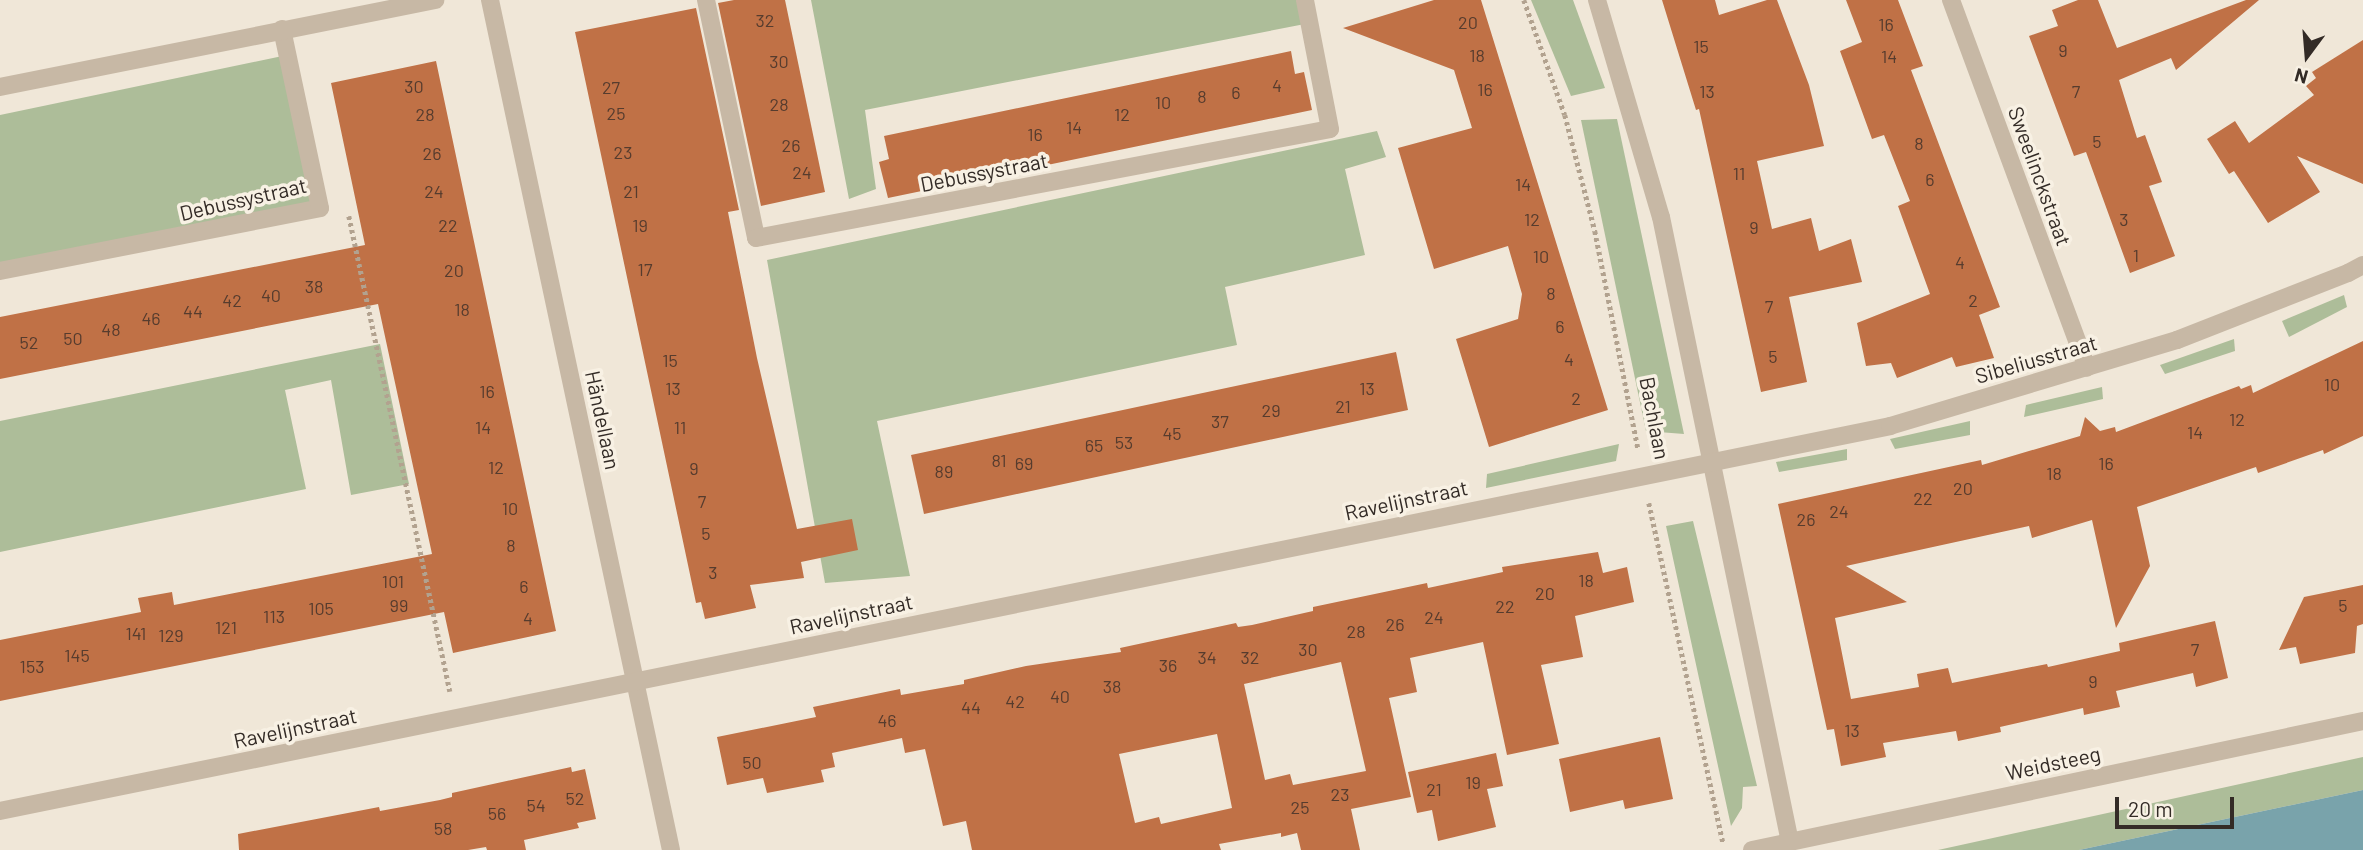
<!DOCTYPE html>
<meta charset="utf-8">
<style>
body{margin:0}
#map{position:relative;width:2363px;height:850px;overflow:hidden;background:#f0e7d8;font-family:Barlow,sans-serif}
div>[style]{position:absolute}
.green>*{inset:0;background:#adbd99}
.water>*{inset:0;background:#79a3ab}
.building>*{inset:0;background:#c07146}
.path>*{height:4.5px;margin-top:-2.25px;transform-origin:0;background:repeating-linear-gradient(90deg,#b2a28f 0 3.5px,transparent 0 7px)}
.service>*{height:18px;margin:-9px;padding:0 9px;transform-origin:9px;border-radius:9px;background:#c7b8a5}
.minor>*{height:18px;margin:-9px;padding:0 9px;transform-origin:9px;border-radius:9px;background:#c7b8a5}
span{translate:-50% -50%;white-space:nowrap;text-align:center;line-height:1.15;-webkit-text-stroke:7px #f8f1e4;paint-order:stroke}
.number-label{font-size:18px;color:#563c2e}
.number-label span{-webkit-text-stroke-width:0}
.street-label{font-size:21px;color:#332b26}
.north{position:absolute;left:2272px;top:21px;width:70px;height:70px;-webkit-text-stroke:5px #f8f1e4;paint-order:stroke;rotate:196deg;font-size:19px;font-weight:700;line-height:28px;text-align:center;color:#332b26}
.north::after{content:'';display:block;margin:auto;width:24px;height:32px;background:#332b26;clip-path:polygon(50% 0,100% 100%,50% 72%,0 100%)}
.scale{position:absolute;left:2115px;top:797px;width:119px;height:32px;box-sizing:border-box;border:4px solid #332b26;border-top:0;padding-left:9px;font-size:21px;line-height:24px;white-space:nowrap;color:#332b26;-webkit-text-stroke:5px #f8f1e4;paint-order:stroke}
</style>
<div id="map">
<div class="green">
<div style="clip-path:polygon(811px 0,1305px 0,1310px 23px,865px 110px,876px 189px,849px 199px)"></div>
<div style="clip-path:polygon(1531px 0,1573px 0,1605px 88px,1571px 96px)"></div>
<div style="clip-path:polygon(292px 54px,320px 208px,0 271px,0 115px)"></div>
<div style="clip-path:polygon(1617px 119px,1684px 434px,1646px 431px,1581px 120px)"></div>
<div style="clip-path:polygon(1377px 131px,1386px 157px,1345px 169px,1365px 255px,1225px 287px,1237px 345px,877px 421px,910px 576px,825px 583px,767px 260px)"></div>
<div style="clip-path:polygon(2344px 295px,2347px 307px,2289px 337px,2282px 321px)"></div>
<div style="clip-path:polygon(2234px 339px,2235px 351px,2165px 374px,2160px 365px)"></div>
<div style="clip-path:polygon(380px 344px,409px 484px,351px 495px,331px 380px,285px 390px,306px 489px,0 552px,0 421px)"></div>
<div style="clip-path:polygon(2102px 387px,2103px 399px,2024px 417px,2026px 405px)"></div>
<div style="clip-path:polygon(1970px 421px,1970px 435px,1895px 449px,1890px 439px)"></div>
<div style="clip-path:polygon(1619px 444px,1616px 461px,1486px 488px,1487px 474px)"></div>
<div style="clip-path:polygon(1847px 449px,1847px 460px,1779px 472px,1776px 462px)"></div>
<div style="clip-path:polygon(1693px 521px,1757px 786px,1743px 787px,1742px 808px,1731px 826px,1666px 526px)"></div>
<div style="clip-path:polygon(2363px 757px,2363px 790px,2079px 850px,1938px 850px)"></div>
</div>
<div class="water">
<div style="clip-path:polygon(2363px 790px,2363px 850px,2079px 850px)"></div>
</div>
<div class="building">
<div style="clip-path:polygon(734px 0,785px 0,825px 192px,761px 206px,718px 3px)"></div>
<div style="clip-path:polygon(1434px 0,1481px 0,1608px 410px,1489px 447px,1456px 339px,1518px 319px,1522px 294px,1508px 246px,1434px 269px,1398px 148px,1472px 128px,1454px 70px,1343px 28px)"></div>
<div style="clip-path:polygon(1662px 0,1715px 0,1719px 15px,1767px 0,1777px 0,1809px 85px,1824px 146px,1757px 161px,1772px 229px,1811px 218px,1819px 251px,1851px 239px,1862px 282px,1789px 297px,1807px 382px,1761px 392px,1699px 109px,1696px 110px)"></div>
<div style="clip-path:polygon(1846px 0,1898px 0,1923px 66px,1911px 70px,2000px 307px,1979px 315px,1994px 358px,1956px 367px,1952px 357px,1897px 378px,1891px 363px,1866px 366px,1857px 323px,1930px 294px,1898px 206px,1910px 201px,1884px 135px,1872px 139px,1840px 51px,1862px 42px)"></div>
<div style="clip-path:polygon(2078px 0,2098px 0,2117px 48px,2246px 0,2259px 0,2176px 70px,2171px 58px,2119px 80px,2137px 138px,2145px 135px,2162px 182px,2149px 186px,2175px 256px,2130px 273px,2086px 152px,2074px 156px,2029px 36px,2058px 26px,2052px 10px)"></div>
<div style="clip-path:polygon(696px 8px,739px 210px,728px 212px,757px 358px,797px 529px,852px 519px,858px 550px,801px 562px,804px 578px,750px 585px,756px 608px,705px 619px,701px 602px,696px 603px,688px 565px,575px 32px)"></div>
<div style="clip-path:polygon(2363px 40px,2363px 184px,2297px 156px,2320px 192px,2268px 223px,2234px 171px,2229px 174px,2207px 139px,2235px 121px,2249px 143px,2314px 95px,2306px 86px,2316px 78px,2312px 72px)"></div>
<div style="clip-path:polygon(1291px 51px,1295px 74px,1304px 72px,1312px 110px,888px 198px,879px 162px,889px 159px,884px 136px)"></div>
<div style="clip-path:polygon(436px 61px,556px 631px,453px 653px,444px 612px,0 701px,0 640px,141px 612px,138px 598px,172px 592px,174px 605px,432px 554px,378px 304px,0 379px,0 317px,365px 245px,331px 83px)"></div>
<div style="clip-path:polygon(2363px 341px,2363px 436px,2324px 454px,2323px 450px,2258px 473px,2256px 467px,2137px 507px,2150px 566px,2116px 628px,2092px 520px,2032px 538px,2029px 526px,1846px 566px,1907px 602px,1835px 618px,1851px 699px,1919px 687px,1917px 674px,1948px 668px,1952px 683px,2047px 664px,2048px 667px,2120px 651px,2119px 643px,2215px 621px,2228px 678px,2196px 687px,2193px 673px,2116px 691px,2120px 707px,2084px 715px,2083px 708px,2000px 727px,2001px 732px,1958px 741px,1956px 731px,1883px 743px,1886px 757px,1841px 766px,1834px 729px,1827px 730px,1778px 504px,1981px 460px,1982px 465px,2080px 436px,2085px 417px,2100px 431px,2115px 427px,2116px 432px,2239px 386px,2241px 389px,2251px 385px,2253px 393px)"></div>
<div style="clip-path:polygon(1396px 352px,1408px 410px,924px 514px,911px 455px)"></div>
<div style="clip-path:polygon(evenodd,1598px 552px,1603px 573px,1627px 567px,1634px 602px,1575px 616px,1583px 657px,1541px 665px,1559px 744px,1507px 755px,1483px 642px,1410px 658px,1417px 692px,1389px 698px,1411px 797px,1351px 809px,1360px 850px,1301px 850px,1297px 833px,1281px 837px,1281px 833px,1219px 844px,1221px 850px,972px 850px,966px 821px,943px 826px,925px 749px,905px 753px,902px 738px,832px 753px,835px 767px,821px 770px,824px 782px,767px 793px,763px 778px,727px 785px,717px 737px,816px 717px,813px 707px,900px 689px,901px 695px,964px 684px,964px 680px,1026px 666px,1121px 652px,1120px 648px,1236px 623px,1238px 627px,1252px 625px,1313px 611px,1313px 607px,1427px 583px,1428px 588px,1503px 572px,1502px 567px,1598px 552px,1341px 662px,1366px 771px,1293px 785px,1290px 774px,1265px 780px,1244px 684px,1341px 662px,1598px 552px,1217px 734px,1232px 808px,1161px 824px,1159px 817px,1135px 823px,1119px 754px,1217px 734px)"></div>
<div style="clip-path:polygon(2363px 585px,2363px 624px,2357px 626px,2355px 653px,2300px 664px,2296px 647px,2279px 650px,2304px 597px)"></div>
<div style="clip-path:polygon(1660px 737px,1673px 799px,1625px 809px,1623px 800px,1570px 812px,1559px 759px)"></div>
<div style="clip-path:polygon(1496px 753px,1503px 786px,1487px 789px,1496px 827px,1438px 841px,1432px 810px,1417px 813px,1408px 772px)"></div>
<div style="clip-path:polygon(571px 767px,572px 772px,585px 769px,596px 819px,577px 823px,579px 828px,524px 840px,526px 850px,487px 850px,486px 847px,468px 850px,239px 850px,238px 834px,379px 807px,380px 811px,440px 800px,452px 797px,452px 793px)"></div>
</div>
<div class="path">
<div style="left:1524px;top:0;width:122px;rotate:70.4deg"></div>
<div style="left:1565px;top:115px;width:120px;rotate:75.5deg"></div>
<div style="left:1595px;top:231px;width:222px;rotate:78.8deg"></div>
<div style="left:349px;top:216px;width:486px;rotate:78deg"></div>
<div style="left:1649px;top:503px;width:348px;rotate:77.7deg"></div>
</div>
<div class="service">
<div style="left:706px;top:0;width:243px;rotate:78.1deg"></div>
<div style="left:756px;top:238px;width:584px;rotate:-10.75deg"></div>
<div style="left:1330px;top:129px;width:131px;rotate:-101deg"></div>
<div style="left:0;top:271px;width:326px;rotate:-11.1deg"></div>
<div style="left:320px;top:208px;width:183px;rotate:-102deg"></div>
</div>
<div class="minor">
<div style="left:490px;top:0;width:869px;rotate:77.98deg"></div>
<div style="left:1597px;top:0;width:226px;rotate:73.6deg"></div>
<div style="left:1661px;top:217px;width:638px;rotate:78.34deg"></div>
<div style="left:1951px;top:0;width:392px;rotate:69.7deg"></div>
<div style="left:0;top:87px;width:444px;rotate:-11.3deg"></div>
<div style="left:0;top:811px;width:1929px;rotate:-11.51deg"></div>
<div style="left:1890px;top:426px;width:300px;rotate:-16.7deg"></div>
<div style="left:2177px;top:340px;width:184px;rotate:-21.4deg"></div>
<div style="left:2348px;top:273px;width:17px;rotate:-28deg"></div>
<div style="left:1752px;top:850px;width:624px;rotate:-11.92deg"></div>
</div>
<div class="number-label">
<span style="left:765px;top:20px">32</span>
<span style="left:1468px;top:22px">20</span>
<span style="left:1886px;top:24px">16</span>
<span style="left:1701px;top:46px">15</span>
<span style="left:2063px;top:50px">9</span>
<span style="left:1477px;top:55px">18</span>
<span style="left:1889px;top:56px">14</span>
<span style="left:779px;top:61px">30</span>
<span style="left:1277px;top:85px">4</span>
<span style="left:414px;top:86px">30</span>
<span style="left:611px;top:87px">27</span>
<span style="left:1485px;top:89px">16</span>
<span style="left:1707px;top:91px">13</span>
<span style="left:2076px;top:91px">7</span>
<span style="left:1236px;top:92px">6</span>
<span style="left:1202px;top:96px">8</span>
<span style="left:1163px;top:102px">10</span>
<span style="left:779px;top:104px">28</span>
<span style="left:616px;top:113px">25</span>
<span style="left:425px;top:114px">28</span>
<span style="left:1122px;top:114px">12</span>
<span style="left:1074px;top:127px">14</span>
<span style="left:1035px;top:134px">16</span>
<span style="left:2097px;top:141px">5</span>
<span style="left:1919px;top:143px">8</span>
<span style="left:791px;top:145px">26</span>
<span style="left:623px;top:152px">23</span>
<span style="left:432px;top:153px">26</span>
<span style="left:802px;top:172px">24</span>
<span style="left:1739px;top:173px">11</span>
<span style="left:1930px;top:179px">6</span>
<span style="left:1523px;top:184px">14</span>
<span style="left:434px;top:191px">24</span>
<span style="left:631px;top:191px">21</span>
<span style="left:1532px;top:219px">12</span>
<span style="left:2124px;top:219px">3</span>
<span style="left:448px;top:225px">22</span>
<span style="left:640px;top:225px">19</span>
<span style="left:1754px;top:227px">9</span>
<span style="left:2136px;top:255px">1</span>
<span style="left:1541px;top:256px">10</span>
<span style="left:1960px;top:262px">4</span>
<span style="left:645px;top:269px">17</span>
<span style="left:454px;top:270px">20</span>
<span style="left:314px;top:286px">38</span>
<span style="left:1551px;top:293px">8</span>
<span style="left:271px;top:295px">40</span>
<span style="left:232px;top:300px">42</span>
<span style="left:1973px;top:300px">2</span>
<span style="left:1769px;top:306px">7</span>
<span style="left:462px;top:309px">18</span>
<span style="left:193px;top:311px">44</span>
<span style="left:151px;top:318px">46</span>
<span style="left:1560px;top:326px">6</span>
<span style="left:111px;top:329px">48</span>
<span style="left:73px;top:338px">50</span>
<span style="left:29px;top:342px">52</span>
<span style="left:1773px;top:356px">5</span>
<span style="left:1569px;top:359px">4</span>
<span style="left:670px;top:360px">15</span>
<span style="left:2332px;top:384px">10</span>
<span style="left:673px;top:388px">13</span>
<span style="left:1367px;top:388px">13</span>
<span style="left:487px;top:391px">16</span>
<span style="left:1576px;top:398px">2</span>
<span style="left:1343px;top:406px">21</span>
<span style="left:1271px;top:410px">29</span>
<span style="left:2237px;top:419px">12</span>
<span style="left:1220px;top:421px">37</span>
<span style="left:483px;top:427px">14</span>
<span style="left:680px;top:427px">11</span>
<span style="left:2195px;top:432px">14</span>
<span style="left:1172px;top:433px">45</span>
<span style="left:1124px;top:442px">53</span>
<span style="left:1094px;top:445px">65</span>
<span style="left:999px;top:460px">81</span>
<span style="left:1024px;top:463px">69</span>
<span style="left:2106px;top:463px">16</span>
<span style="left:496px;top:467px">12</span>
<span style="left:694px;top:468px">9</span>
<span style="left:944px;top:471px">89</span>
<span style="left:2054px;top:473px">18</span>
<span style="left:1963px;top:488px">20</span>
<span style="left:1923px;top:498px">22</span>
<span style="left:702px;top:501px">7</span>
<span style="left:510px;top:508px">10</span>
<span style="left:1839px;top:511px">24</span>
<span style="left:1806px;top:519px">26</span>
<span style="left:706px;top:533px">5</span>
<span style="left:511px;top:545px">8</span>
<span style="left:713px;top:572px">3</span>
<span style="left:1586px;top:580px">18</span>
<span style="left:393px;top:581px">101</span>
<span style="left:524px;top:586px">6</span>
<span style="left:1545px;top:593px">20</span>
<span style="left:399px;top:605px">99</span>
<span style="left:2343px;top:605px">5</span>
<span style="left:1505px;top:606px">22</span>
<span style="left:321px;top:608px">105</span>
<span style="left:274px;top:616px">113</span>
<span style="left:1434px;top:617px">24</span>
<span style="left:528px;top:618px">4</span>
<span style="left:1395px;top:624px">26</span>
<span style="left:226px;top:627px">121</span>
<span style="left:1356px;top:631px">28</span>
<span style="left:136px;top:633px">141</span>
<span style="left:171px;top:635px">129</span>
<span style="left:1308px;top:649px">30</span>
<span style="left:2195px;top:649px">7</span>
<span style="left:77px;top:655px">145</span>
<span style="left:1207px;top:657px">34</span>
<span style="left:1250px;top:657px">32</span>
<span style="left:1168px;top:665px">36</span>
<span style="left:32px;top:666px">153</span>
<span style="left:2093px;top:681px">9</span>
<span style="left:1112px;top:686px">38</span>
<span style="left:1060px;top:696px">40</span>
<span style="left:1015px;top:701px">42</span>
<span style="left:971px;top:707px">44</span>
<span style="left:887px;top:720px">46</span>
<span style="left:1852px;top:730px">13</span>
<span style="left:752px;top:762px">50</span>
<span style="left:1473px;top:782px">19</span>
<span style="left:1434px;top:789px">21</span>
<span style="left:1340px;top:794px">23</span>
<span style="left:575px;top:798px">52</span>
<span style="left:536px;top:805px">54</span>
<span style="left:1300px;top:807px">25</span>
<span style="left:497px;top:813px">56</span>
<span style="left:443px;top:828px">58</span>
</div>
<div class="street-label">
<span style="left:984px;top:172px;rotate:-11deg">Debussystraat</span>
<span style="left:2040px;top:176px;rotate:70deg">Sweelinckstraat</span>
<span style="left:243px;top:199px;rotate:-13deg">Debussystraat</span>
<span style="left:2036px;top:359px;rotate:-16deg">Sibeliusstraat</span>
<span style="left:1655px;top:418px;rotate:79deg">Bachlaan</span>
<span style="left:603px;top:420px;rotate:78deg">Händellaan</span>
<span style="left:1406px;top:500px;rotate:-12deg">Ravelijnstraat</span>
<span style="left:851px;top:614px;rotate:-12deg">Ravelijnstraat</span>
<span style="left:295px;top:728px;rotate:-12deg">Ravelijnstraat</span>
<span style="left:2053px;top:763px;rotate:-12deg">Weidsteeg</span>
</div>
<div class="north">N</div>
<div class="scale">20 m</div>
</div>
